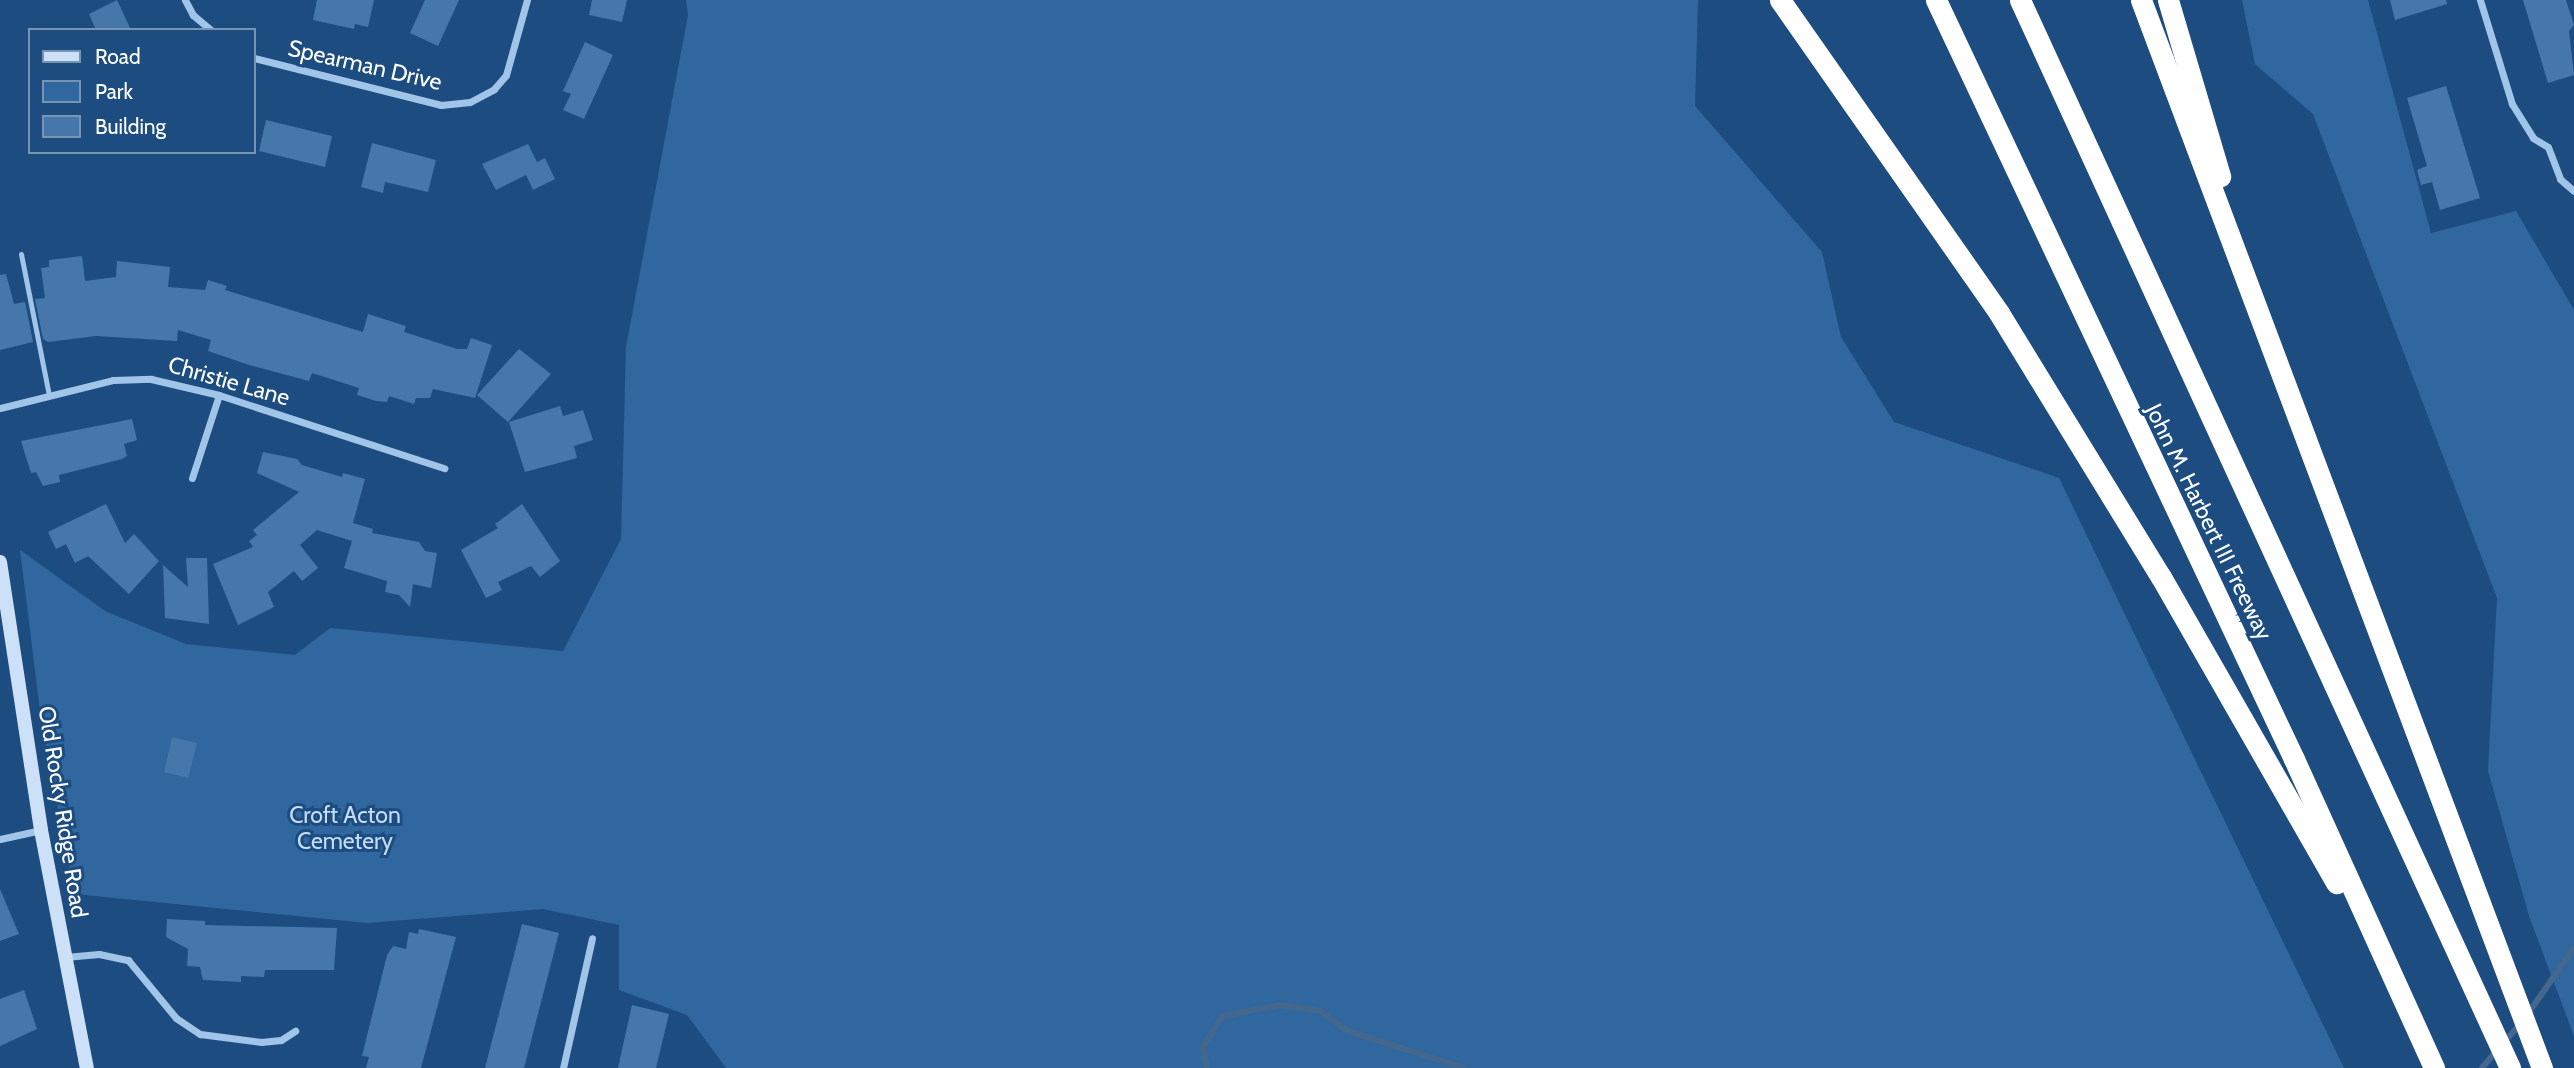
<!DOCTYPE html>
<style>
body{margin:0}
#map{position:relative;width:2574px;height:1068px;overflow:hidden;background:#1d4d80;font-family:Cabin,sans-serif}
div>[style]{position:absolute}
.green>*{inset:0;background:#30679e}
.stream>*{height:6px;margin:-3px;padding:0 3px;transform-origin:3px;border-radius:3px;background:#44688d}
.building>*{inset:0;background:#4577aa}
.lane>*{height:5px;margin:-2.5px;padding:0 2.5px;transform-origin:2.5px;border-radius:2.5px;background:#a1c5e9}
.street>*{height:7px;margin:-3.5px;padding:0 3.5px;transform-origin:3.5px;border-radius:3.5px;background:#a1c5e9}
.secondary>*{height:14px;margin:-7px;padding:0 7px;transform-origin:7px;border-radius:7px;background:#cce0f7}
.highway>*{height:21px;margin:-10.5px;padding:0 10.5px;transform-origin:10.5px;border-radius:10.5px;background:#fff}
span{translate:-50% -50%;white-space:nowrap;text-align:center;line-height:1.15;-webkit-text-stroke:6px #1d4d80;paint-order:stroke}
.street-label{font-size:23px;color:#fff}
.park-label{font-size:23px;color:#c5def7}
.legend{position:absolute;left:28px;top:28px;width:228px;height:126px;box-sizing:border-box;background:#1d4d80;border:2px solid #7794b3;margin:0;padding:9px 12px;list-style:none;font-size:21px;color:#fff}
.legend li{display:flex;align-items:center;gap:14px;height:35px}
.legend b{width:35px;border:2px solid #7794b3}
</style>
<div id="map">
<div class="green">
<div style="clip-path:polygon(686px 0,1698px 0,1695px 106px,1822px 252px,1841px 337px,1894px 422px,2059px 478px,2344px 1068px,726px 1068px,687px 1015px,619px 990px,619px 925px,543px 909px,367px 923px,74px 894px,41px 719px,20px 550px,105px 611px,186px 644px,295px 655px,330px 628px,563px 651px,621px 539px,626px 347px,688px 15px)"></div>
<div style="clip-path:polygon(2242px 0,2368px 0,2431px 233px,2516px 211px,2574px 310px,2574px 1036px,2529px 916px,2488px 771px,2497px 598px,2313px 114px,2255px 64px)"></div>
</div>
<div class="stream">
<div style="left:2527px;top:1015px;width:82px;rotate:-55deg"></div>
<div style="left:2504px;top:1042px;width:24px;rotate:-48deg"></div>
<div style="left:1207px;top:1068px;width:21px;rotate:-101deg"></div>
<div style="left:1203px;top:1047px;width:36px;rotate:-58deg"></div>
<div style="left:1222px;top:1016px;width:59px;rotate:-10.7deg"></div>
<div style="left:1280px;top:1005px;width:41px;rotate:8.3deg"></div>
<div style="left:1321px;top:1011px;width:34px;rotate:37deg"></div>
<div style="left:1348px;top:1031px;width:122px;rotate:17.7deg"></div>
<div style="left:2482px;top:1068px;width:23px;rotate:-50deg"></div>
</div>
<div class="building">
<div style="clip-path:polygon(117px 0,131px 30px,96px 30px,89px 14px)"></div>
<div style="clip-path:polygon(317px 0,374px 0,368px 27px,355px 24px,354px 29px,313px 20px)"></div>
<div style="clip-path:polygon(425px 0,459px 0,438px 46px,410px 33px)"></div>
<div style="clip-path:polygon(592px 0,627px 0,622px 22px,589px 15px)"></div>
<div style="clip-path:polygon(2390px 0,2446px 0,2447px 4px,2395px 20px)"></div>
<div style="clip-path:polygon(2523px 0,2566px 0,2574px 25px,2569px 31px,2574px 75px,2548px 83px)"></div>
<div style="clip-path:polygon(585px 42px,613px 55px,584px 119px,563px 110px,571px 94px,563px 91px)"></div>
<div style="clip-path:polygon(2446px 86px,2480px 198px,2440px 210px,2432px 182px,2421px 185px,2417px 170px,2427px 166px,2407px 98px)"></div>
<div style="clip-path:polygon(266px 120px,332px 136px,325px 167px,259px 151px)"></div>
<div style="clip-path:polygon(372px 143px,436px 160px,428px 192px,385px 182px,383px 193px,361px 187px)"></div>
<div style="clip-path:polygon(528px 144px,537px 162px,545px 158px,555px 179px,533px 190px,526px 175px,496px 190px,482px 164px)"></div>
<div style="clip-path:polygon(82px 256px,85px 281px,116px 277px,117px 261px,170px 267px,168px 287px,205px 290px,208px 280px,227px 286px,225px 290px,363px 332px,368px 314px,406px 326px,404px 332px,457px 349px,467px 349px,471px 338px,492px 345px,475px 398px,433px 389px,430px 398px,416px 398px,414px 404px,389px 396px,387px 402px,376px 401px,357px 395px,359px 388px,312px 373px,309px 381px,249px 365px,208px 351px,211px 340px,178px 330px,177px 341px,96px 336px,48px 342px,43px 339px,35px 299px,45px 298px,41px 268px,49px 267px,49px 260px)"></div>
<div style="clip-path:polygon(6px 274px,14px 304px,25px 302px,33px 342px,0 350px,0 275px)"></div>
<div style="clip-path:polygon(519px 349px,551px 374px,508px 422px,477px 395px)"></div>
<div style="clip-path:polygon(560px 406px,563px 416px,583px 410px,593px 440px,574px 446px,577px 458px,525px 472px,509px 422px)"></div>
<div style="clip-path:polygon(132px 419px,137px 440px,124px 444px,127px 456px,122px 459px,59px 475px,60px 482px,43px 486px,36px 472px,31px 473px,21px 441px)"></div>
<div style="clip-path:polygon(263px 452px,297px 459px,302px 465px,342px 477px,343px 473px,365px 479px,353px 523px,373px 529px,372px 533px,419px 542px,425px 551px,437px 553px,431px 588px,413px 584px,410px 607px,399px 595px,385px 592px,387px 581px,344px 568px,352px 541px,317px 530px,300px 545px,318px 568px,302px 581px,294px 571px,268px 592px,274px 607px,238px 625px,213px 564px,253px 547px,249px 541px,257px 535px,253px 530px,299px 492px,257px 473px)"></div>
<div style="clip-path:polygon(106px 504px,125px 543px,134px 534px,159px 561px,129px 594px,88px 556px,75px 563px,66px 544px,56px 549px,48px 532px)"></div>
<div style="clip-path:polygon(522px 504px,560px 561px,540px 577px,531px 566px,498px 582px,502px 590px,486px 598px,461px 550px,498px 528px,495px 524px)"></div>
<div style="clip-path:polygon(186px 558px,207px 558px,209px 624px,165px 618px,163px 565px,188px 587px)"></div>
<div style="clip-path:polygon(172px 737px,197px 743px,188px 778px,164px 772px)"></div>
<div style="clip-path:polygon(0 889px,19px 934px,0 941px)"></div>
<div style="clip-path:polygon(167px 919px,205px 921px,205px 925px,337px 928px,334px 970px,265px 970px,264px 977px,241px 976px,241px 982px,203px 980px,200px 967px,187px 966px,188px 949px,166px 937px)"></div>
<div style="clip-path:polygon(522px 924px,559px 933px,524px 1068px,485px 1068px)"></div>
<div style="clip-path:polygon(419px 929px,456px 937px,421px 1068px,366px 1068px,369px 1057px,362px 1056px,387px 955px,393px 946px,406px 949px,409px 932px,418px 934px)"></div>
<div style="clip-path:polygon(24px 990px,37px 1029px,0 1046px,0 999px)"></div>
<div style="clip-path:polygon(632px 1005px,669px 1014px,656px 1068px,618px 1068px)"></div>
</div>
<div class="lane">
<div style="left:21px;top:254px;width:144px;rotate:78.8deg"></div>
</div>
<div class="street">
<div style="left:185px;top:0;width:17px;rotate:62deg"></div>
<div style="left:193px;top:15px;width:23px;rotate:40deg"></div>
<div style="left:2480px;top:0;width:109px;rotate:72.9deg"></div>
<div style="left:2512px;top:104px;width:40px;rotate:58deg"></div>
<div style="left:2533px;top:138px;width:17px;rotate:31deg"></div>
<div style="left:2548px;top:147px;width:34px;rotate:69deg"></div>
<div style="left:2560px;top:179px;width:18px;rotate:41deg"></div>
<div style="left:254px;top:58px;width:193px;rotate:14.1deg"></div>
<div style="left:441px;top:105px;width:29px;rotate:-6deg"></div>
<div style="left:470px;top:102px;width:27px;rotate:-28deg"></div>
<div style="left:494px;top:89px;width:18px;rotate:-49deg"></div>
<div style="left:506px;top:75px;width:78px;rotate:-74.4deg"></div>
<div style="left:0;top:408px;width:116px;rotate:-13.9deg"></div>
<div style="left:113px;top:380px;width:38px;rotate:-2deg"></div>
<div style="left:151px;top:379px;width:70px;rotate:13.2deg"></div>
<div style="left:219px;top:395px;width:237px;rotate:18deg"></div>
<div style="left:192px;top:478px;width:87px;rotate:-72deg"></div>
<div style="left:0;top:839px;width:42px;rotate:-12.4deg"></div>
<div style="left:65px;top:957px;width:34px;rotate:-5deg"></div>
<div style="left:99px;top:954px;width:30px;rotate:12deg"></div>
<div style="left:128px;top:960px;width:75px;rotate:50.4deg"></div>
<div style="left:176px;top:1018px;width:29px;rotate:34deg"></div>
<div style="left:200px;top:1034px;width:62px;rotate:7.5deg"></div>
<div style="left:261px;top:1042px;width:20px;rotate:-6deg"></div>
<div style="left:281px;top:1040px;width:17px;rotate:-33deg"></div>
<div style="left:563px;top:1068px;width:133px;rotate:-77.4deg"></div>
</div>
<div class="secondary">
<div style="left:0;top:562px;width:271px;rotate:81.3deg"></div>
<div style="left:41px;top:830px;width:242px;rotate:79.1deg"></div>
</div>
<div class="highway">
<div style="left:1780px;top:0;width:382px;rotate:55deg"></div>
<div style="left:1999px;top:313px;width:310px;rotate:58.5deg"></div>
<div style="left:2161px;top:577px;width:353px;rotate:60.2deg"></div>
<div style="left:1936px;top:0;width:839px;rotate:64.75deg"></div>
<div style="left:2294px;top:759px;width:339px;rotate:65.6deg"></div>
<div style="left:2020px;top:0;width:1175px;rotate:65.35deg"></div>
<div style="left:2141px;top:0;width:1141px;rotate:69.42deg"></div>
<div style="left:2168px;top:0;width:184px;rotate:73.5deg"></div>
</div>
<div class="street-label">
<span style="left:365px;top:65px;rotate:13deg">Spearman Drive</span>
<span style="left:229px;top:381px;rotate:16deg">Christie Lane</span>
<span style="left:2209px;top:522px;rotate:64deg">John M. Harbert III Freeway</span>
<span style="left:63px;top:812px;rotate:81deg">Old Rocky Ridge Road</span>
</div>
<div class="park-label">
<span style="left:345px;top:828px">Croft Acton<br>Cemetery</span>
</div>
<ul class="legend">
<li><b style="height:9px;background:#cce0f7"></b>Road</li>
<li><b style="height:19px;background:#30679e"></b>Park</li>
<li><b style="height:19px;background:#4577aa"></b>Building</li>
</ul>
</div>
